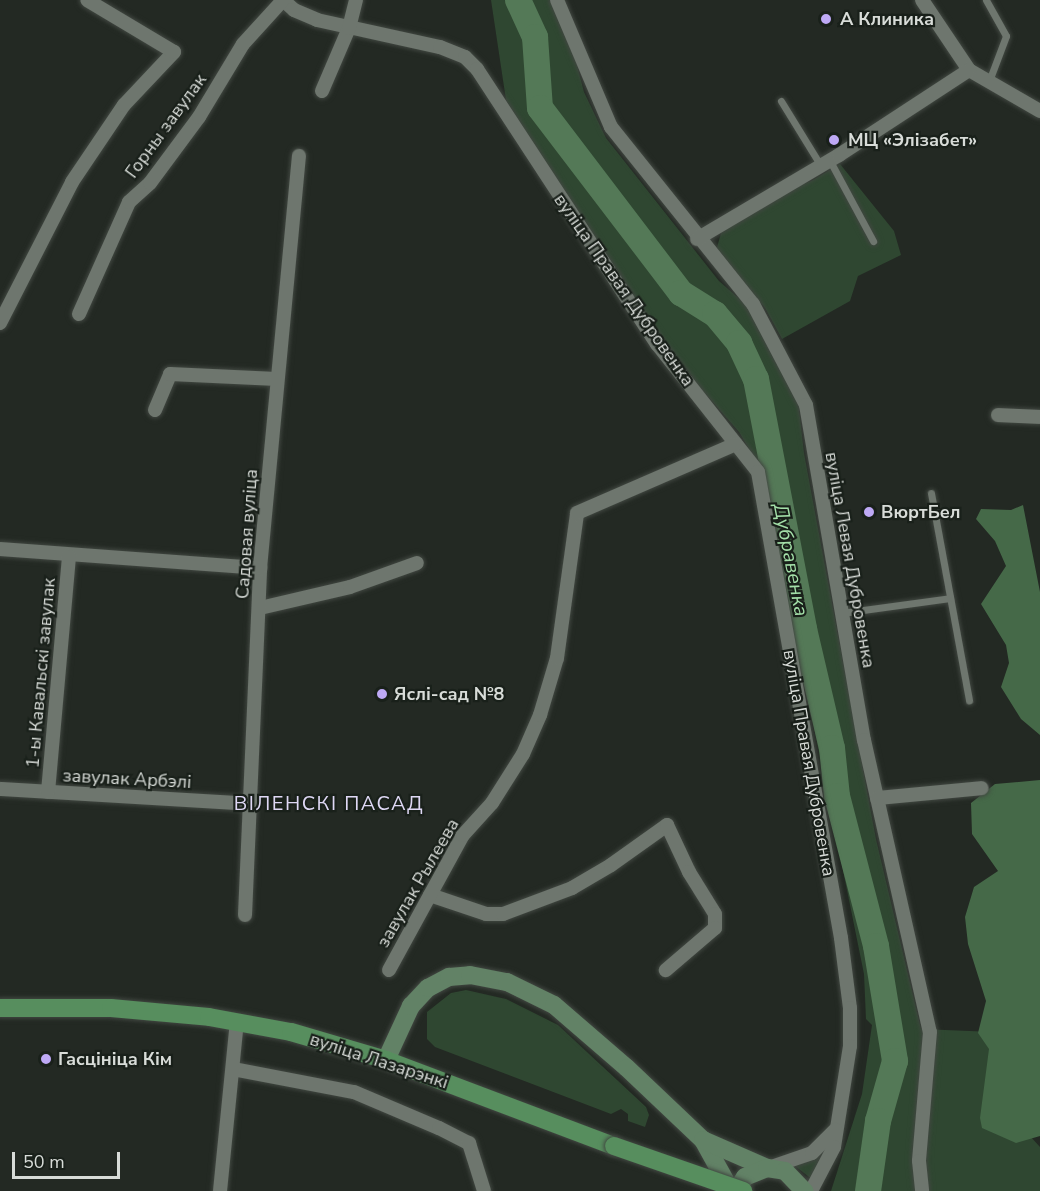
<!DOCTYPE html>
<meta charset="utf-8">
<style>
body{margin:0}
#map{position:relative;width:1040px;height:1191px;overflow:hidden;background:#232923;font-family:"Nunito Sans",sans-serif}
div>[style]{position:absolute}
.green>*{inset:0;background:#2f4731}
.forest>*{inset:0;background:#456948}
.river>*{height:26px;margin:-13px;padding:0 13px;transform-origin:13px;border-radius:13px;background:#547957}
.roads{filter:drop-shadow(0 0 2px #414741) drop-shadow(0 0 2px #414741)}
.lane>*{height:7px;margin:-3.5px;padding:0 3.5px;transform-origin:3.5px;border-radius:3.5px;background:#6e766e}
.street>*{height:14px;margin:-7px;padding:0 7px;transform-origin:7px;border-radius:7px;background:#6e766e}
.secondary>*{height:18px;margin:-9px;padding:0 9px;transform-origin:9px;border-radius:9px;background:#628266}
.primary>*{height:18px;margin:-9px;padding:0 9px;transform-origin:9px;border-radius:9px;background:#578e5e}
.bridges{filter:drop-shadow(0 0 2px #414741) drop-shadow(0 0 2px #414741)}
.primary-bridge>*{height:18px;margin:-9px;padding:0 9px;transform-origin:9px;border-radius:9px;background:#578e5e}
.dots>*{width:16px;height:16px;translate:-50% -50%;box-sizing:border-box;border:3px solid #19201a;border-radius:50%}
span{translate:-50% -50%;white-space:nowrap;text-align:center;line-height:1.15;-webkit-text-stroke:4.5px #19201a;paint-order:stroke}
.poi-label{font-size:18px;color:#d8dcd8;font-weight:700}
.left{translate:0 -50%;text-align:left}
.street-label{font-size:18px;color:#d8dcd8}
.water-label{font-size:20px;color:#a4e0a9;font-style:italic}
.neighbourhood-label{font-size:20px;color:#dfd8f5;letter-spacing:1.5px}
.scale{position:absolute;left:12px;top:1152px;width:108px;height:27px;box-sizing:border-box;border:3px solid #d8dcd8;border-top:0;padding-left:8px;font-size:18px;line-height:21px;white-space:nowrap;color:#d8dcd8;-webkit-text-stroke:4px #19201a;paint-order:stroke}
</style>
<div id="map">
<div class="green">
<div style="clip-path:polygon(491px 0,552px 0,573px 50px,584px 92px,606px 138px,719px 281px,743px 302px,762px 329px,798px 400px,804px 453px,876px 839px,921px 1029px,1040px 1034px,1030px 1136px,1040px 1147px,1040px 1191px,831px 1191px,862px 1094px,872px 1025px,866px 1019px,864px 974px,762px 471px,739px 432px,688px 374px,596px 244px,506px 100px)"></div>
<div style="clip-path:polygon(840px 164px,894px 231px,901px 255px,858px 276px,850px 301px,782px 339px,765px 308px,716px 251px,721px 233px,774px 195px,811px 181px)"></div>
<div style="clip-path:polygon(466px 990px,506px 999px,558px 1025px,646px 1107px,649px 1115px,645px 1127px,628px 1121px,628px 1114px,621px 1109px,611px 1114px,435px 1047px,427px 1039px,427px 1012px,451px 993px)"></div>
<div style="clip-path:polygon(830px 1140px,813px 1180px,795px 1166px,814px 1158px)"></div>
</div>
<div class="forest">
<div style="clip-path:polygon(1023px 505px,1040px 592px,1040px 735px,1021px 719px,1001px 687px,1009px 663px,1006px 645px,981px 604px,1006px 566px,995px 541px,976px 519px,981px 509px,1011px 510px)"></div>
<div style="clip-path:polygon(1040px 780px,1040px 1136px,1016px 1143px,982px 1128px,980px 1118px,989px 1049px,978px 1033px,986px 1001px,968px 944px,965px 917px,974px 887px,998px 871px,972px 834px,971px 803px,995px 784px)"></div>
</div>
<div class="river">
<div style="left:518px;top:0;width:41px;rotate:65.3deg"></div>
<div style="left:535px;top:37px;width:71px;rotate:86deg"></div>
<div style="left:540px;top:108px;width:233px;rotate:52.7deg"></div>
<div style="left:681px;top:293px;width:40px;rotate:32deg"></div>
<div style="left:715px;top:314px;width:38px;rotate:50deg"></div>
<div style="left:739px;top:343px;width:40px;rotate:65deg"></div>
<div style="left:756px;top:379px;width:255px;rotate:79.1deg"></div>
<div style="left:804px;top:629px;width:122px;rotate:76.8deg"></div>
<div style="left:832px;top:748px;width:48px;rotate:84.1deg"></div>
<div style="left:837px;top:796px;width:155px;rotate:75.4deg"></div>
<div style="left:876px;top:946px;width:117px;rotate:80.6deg"></div>
<div style="left:895px;top:1061px;width:62px;rotate:105.8deg"></div>
<div style="left:878px;top:1121px;width:71px;rotate:98.1deg"></div>
</div>
<div class="roads">
<div class="lane">
<div style="left:986px;top:0;width:41px;rotate:60.9deg"></div>
<div style="left:1006px;top:36px;width:48px;rotate:110.7deg"></div>
<div style="left:781px;top:101px;width:76px;rotate:58.4deg"></div>
<div style="left:830px;top:161px;width:91px;rotate:61.7deg"></div>
<div style="left:931px;top:493px;width:211px;rotate:79.6deg"></div>
<div style="left:841px;top:613px;width:110px;rotate:-7.8deg"></div>
</div>
<div class="street">
<div style="left:283px;top:0;width:15px;rotate:42deg"></div>
<div style="left:294px;top:10px;width:25px;rotate:23deg"></div>
<div style="left:317px;top:20px;width:126px;rotate:12.4deg"></div>
<div style="left:440px;top:47px;width:27px;rotate:22deg"></div>
<div style="left:465px;top:57px;width:17px;rotate:45deg"></div>
<div style="left:477px;top:69px;width:329px;rotate:56.8deg"></div>
<div style="left:657px;top:344px;width:163px;rotate:51.7deg"></div>
<div style="left:758px;top:472px;width:473px;rotate:79.9deg"></div>
<div style="left:841px;top:938px;width:71px;rotate:82.7deg"></div>
<div style="left:850px;top:1008px;width:38px;rotate:90deg"></div>
<div style="left:850px;top:1046px;width:102px;rotate:99deg"></div>
<div style="left:834px;top:1147px;width:50px;rotate:117.6deg"></div>
<div style="left:557px;top:0;width:138px;rotate:67deg"></div>
<div style="left:611px;top:127px;width:227px;rotate:51.3deg"></div>
<div style="left:753px;top:304px;width:114px;rotate:62.3deg"></div>
<div style="left:806px;top:405px;width:340px;rotate:80.2deg"></div>
<div style="left:864px;top:740px;width:299px;rotate:77.3deg"></div>
<div style="left:930px;top:1032px;width:129px;rotate:94.9deg"></div>
<div style="left:919px;top:1161px;width:30px;rotate:84deg"></div>
<div style="left:922px;top:0;width:84px;rotate:56.1deg"></div>
<div style="left:969px;top:70px;width:82px;rotate:30deg"></div>
<div style="left:322px;top:91px;width:69px;rotate:-66.8deg"></div>
<div style="left:349px;top:28px;width:29px;rotate:-76deg"></div>
<div style="left:697px;top:239px;width:165px;rotate:-30.6deg"></div>
<div style="left:839px;top:155px;width:155px;rotate:-33.2deg"></div>
<div style="left:79px;top:314px;width:123px;rotate:-65.9deg"></div>
<div style="left:129px;top:202px;width:28px;rotate:-42deg"></div>
<div style="left:150px;top:183px;width:82px;rotate:-53.4deg"></div>
<div style="left:199px;top:117px;width:85px;rotate:-58.9deg"></div>
<div style="left:243px;top:44px;width:59px;rotate:-47.7deg"></div>
<div style="left:0;top:323px;width:158px;rotate:-62.9deg"></div>
<div style="left:72px;top:182px;width:93px;rotate:-56deg"></div>
<div style="left:124px;top:105px;width:73px;rotate:-46.7deg"></div>
<div style="left:174px;top:52px;width:101px;rotate:-149.1deg"></div>
<div style="left:155px;top:410px;width:39px;rotate:-67deg"></div>
<div style="left:170px;top:374px;width:107px;rotate:2.7deg"></div>
<div style="left:998px;top:415px;width:42px;rotate:2.7deg"></div>
<div style="left:0;top:549px;width:261px;rotate:4.2deg"></div>
<div style="left:260px;top:608px;width:92px;rotate:-13.1deg"></div>
<div style="left:350px;top:587px;width:71px;rotate:-19.7deg"></div>
<div style="left:0;top:789px;width:251px;rotate:3.4deg"></div>
<div style="left:48px;top:792px;width:236px;rotate:-84.9deg"></div>
<div style="left:877px;top:798px;width:105px;rotate:-5.4deg"></div>
<div style="left:430px;top:895px;width:59px;rotate:18.7deg"></div>
<div style="left:486px;top:914px;width:17px"></div>
<div style="left:503px;top:914px;width:74px;rotate:-20.6deg"></div>
<div style="left:572px;top:888px;width:45px;rotate:-30.5deg"></div>
<div style="left:611px;top:865px;width:69px;rotate:-35.5deg"></div>
<div style="left:667px;top:825px;width:52px;rotate:64.9deg"></div>
<div style="left:689px;top:872px;width:49px;rotate:58.2deg"></div>
<div style="left:715px;top:914px;width:14px;rotate:90deg"></div>
<div style="left:715px;top:928px;width:65px;rotate:139.4deg"></div>
<div style="left:245px;top:915px;width:347px;rotate:-87.5deg"></div>
<div style="left:260px;top:568px;width:414px;rotate:-84.6deg"></div>
<div style="left:389px;top:970px;width:154px;rotate:-61.3deg"></div>
<div style="left:463px;top:835px;width:43px;rotate:-47.8deg"></div>
<div style="left:492px;top:803px;width:58px;rotate:-57.7deg"></div>
<div style="left:523px;top:754px;width:43px;rotate:-66.4deg"></div>
<div style="left:540px;top:715px;width:59px;rotate:-73.4deg"></div>
<div style="left:557px;top:658px;width:146px;rotate:-82.1deg"></div>
<div style="left:577px;top:513px;width:173px;rotate:-23.5deg"></div>
<div style="left:233px;top:1069px;width:123px;rotate:10.8deg"></div>
<div style="left:354px;top:1092px;width:92px;rotate:23deg"></div>
<div style="left:439px;top:1128px;width:34px;rotate:27deg"></div>
<div style="left:469px;top:1143px;width:50px;rotate:72.6deg"></div>
<div style="left:771px;top:1167px;width:43px;rotate:-18.9deg"></div>
<div style="left:812px;top:1153px;width:33px;rotate:-45deg"></div>
<div style="left:220px;top:1191px;width:170px;rotate:-84.3deg"></div>
</div>
<div class="secondary">
<div style="left:386px;top:1060px;width:60px;rotate:-65.2deg"></div>
<div style="left:411px;top:1006px;width:25px;rotate:-47deg"></div>
<div style="left:428px;top:988px;width:24px;rotate:-28deg"></div>
<div style="left:449px;top:977px;width:21px;rotate:-5deg"></div>
<div style="left:470px;top:975px;width:38px;rotate:11deg"></div>
<div style="left:507px;top:982px;width:52px;rotate:26.1deg"></div>
<div style="left:554px;top:1005px;width:96px;rotate:40.8deg"></div>
<div style="left:627px;top:1068px;width:105px;rotate:43.5deg"></div>
<div style="left:703px;top:1140px;width:58px;rotate:61.2deg"></div>
<div style="left:703px;top:1140px;width:70px;rotate:23.6deg"></div>
<div style="left:736px;top:1191px;width:17px;rotate:-57deg"></div>
<div style="left:745px;top:1177px;width:24px;rotate:-22deg"></div>
<div style="left:767px;top:1168px;width:18px;rotate:9deg"></div>
<div style="left:785px;top:1171px;width:28px;rotate:46deg"></div>
</div>
<div class="primary">
<div style="left:0;top:1008px;width:111px"></div>
<div style="left:111px;top:1008px;width:98px;rotate:5.2deg"></div>
<div style="left:209px;top:1017px;width:83px;rotate:10.4deg"></div>
<div style="left:291px;top:1032px;width:99px;rotate:16.4deg"></div>
<div style="left:386px;top:1060px;width:244px;rotate:20.7deg"></div>
</div>
</div>
<div class="bridges">
<div class="primary-bridge">
<div style="left:614px;top:1146px;width:137px;rotate:19.2deg"></div>
</div>
</div>
<div class="dots">
<div style="left:826px;top:19px;background:#bea9f5"></div>
<div style="left:834px;top:140px;background:#bea9f5"></div>
<div style="left:869px;top:512px;background:#bea9f5"></div>
<div style="left:382px;top:694px;background:#bea9f5"></div>
<div style="left:46px;top:1059px;background:#bea9f5"></div>
</div>
<div class="poi-label">
<span class="left" style="left:840px;top:19px">А Клиника</span>
<span class="left" style="left:848px;top:140px">МЦ «Элізабет»</span>
<span class="left" style="left:881px;top:512px">ВюртБел</span>
<span class="left" style="left:394px;top:694px">Яслі-сад №8</span>
<span class="left" style="left:58px;top:1059px">Гасцініца Кім</span>
</div>
<div class="street-label">
<span style="left:166px;top:126px;rotate:-54deg">Горны завулак</span>
<span style="left:624px;top:290px;rotate:55deg">вуліца Правая Дубровенка</span>
<span style="left:247px;top:534px;rotate:-86deg">Садовая вуліца</span>
<span style="left:850px;top:560px;rotate:80deg">вуліца Левая Дубровенка</span>
<span style="left:41px;top:673px;rotate:-85deg">1-ы Кавальскі завулак</span>
<span style="left:809px;top:763px;rotate:80deg">вуліца Правая Дубровенка</span>
<span style="left:127px;top:779px;rotate:3deg">завулак Арбэлі</span>
<span style="left:418px;top:883px;rotate:-60deg">завулак Рылеева</span>
<span style="left:379px;top:1061px;rotate:18deg">вуліца Лазарэнкі</span>
</div>
<div class="water-label">
<span style="left:791px;top:560px;rotate:79deg">Дубравенка</span>
</div>
<div class="neighbourhood-label">
<span style="left:329px;top:803px">ВІЛЕНСКІ ПАСАД</span>
</div>
<div class="scale">50 m</div>
</div>
